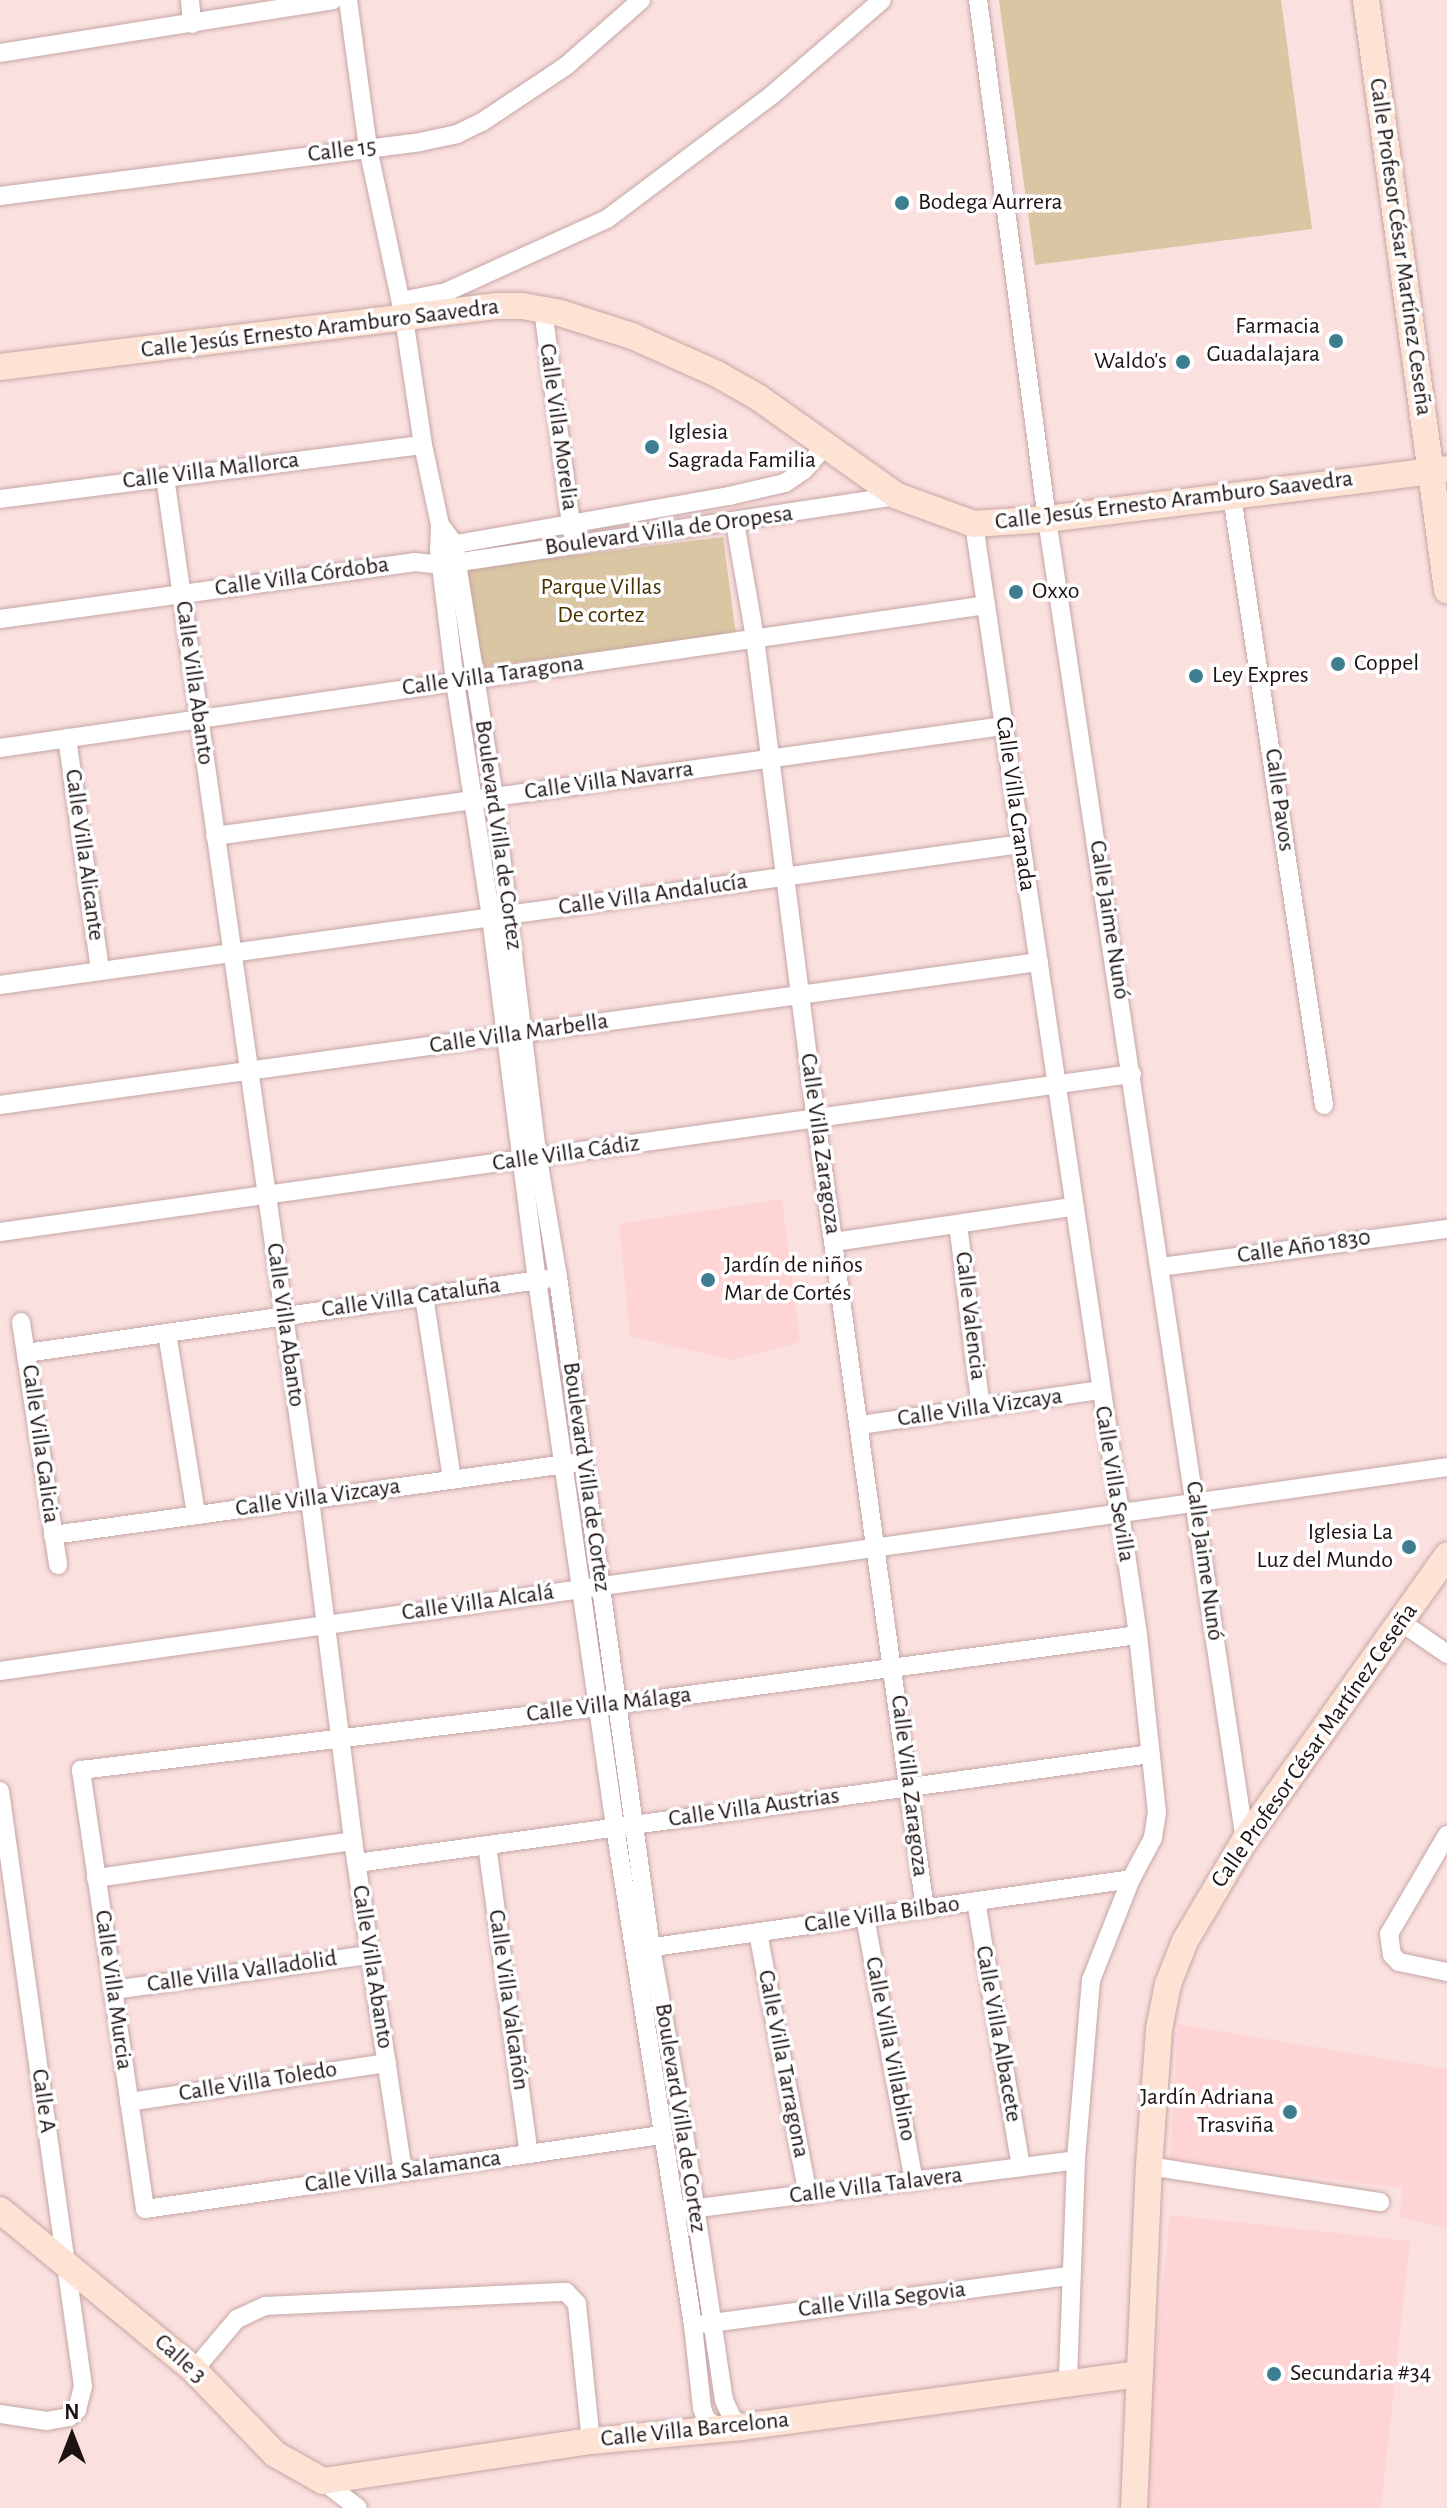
<!DOCTYPE html>
<meta charset="utf-8">
<style>
body{margin:0}
#map{position:relative;width:1447px;height:2508px;overflow:hidden;background:#fbe0e0;font-family:"Alegreya Sans",sans-serif}
div>[style]{position:absolute}
.built>*{inset:0;background:#ffd4d4}
.green>*{inset:0;background:#dac6a3}
.roads{filter:drop-shadow(0 0 2px #c6a6a6) drop-shadow(0 0 2px #c6a6a6)}
.street>*{height:18px;margin:-9px;padding:0 9px;transform-origin:9px;border-radius:9px;background:#fff}
.secondary>*{height:26px;margin:-13px;padding:0 13px;transform-origin:13px;border-radius:13px;background:#fde3d4}
.dots>*{width:22px;height:22px;translate:-50% -50%;box-sizing:border-box;border:4px solid #fff;border-radius:50%}
span{translate:-50% -50%;white-space:nowrap;text-align:center;line-height:1.15;-webkit-text-stroke:7px #fff;paint-order:stroke}
.street-label{font-size:24px;color:#1e1313}
.poi-label{font-size:24px;color:#1e1313}
.left{translate:0 -50%;text-align:left}
.right{translate:-100% -50%;text-align:right}
.park-label{font-size:24px;color:#493200}
.north{position:absolute;left:32px;top:2396px;width:80px;height:80px;-webkit-text-stroke:6px #fff;paint-order:stroke;rotate:0deg;font-size:22px;font-weight:700;line-height:32px;text-align:center;color:#1e1313}
.north::after{content:'';display:block;margin:auto;width:28px;height:36px;background:#1e1313;clip-path:polygon(50% 0,100% 100%,50% 72%,0 100%)}
</style>
<div id="map">
<div class="built">
<div style="clip-path:polygon(782px 1199px,800px 1342px,731px 1360px,630px 1336px,619px 1224px)"></div>
<div style="clip-path:polygon(1178px 2024px,1447px 2069px,1447px 2228px,1400px 2217px,1405px 2155px,1401px 2188px,1170px 2159px)"></div>
<div style="clip-path:polygon(1170px 2215px,1410px 2241px,1381px 2508px,1139px 2508px)"></div>
</div>
<div class="green">
<div style="clip-path:polygon(999px 0,1281px 0,1312px 229px,1035px 265px)"></div>
<div style="clip-path:polygon(723px 537px,736px 634px,478px 667px,466px 569px)"></div>
</div>
<div class="roads">
<div class="street">
<div style="left:190px;top:0;width:24px;rotate:85deg"></div>
<div style="left:348px;top:0;width:149px;rotate:82.3deg"></div>
<div style="left:368px;top:148px;width:174px;rotate:78deg"></div>
<div style="left:404px;top:318px;width:128px;rotate:81.5deg"></div>
<div style="left:423px;top:445px;width:82px;rotate:78deg"></div>
<div style="left:440px;top:525px;width:24px;rotate:92deg"></div>
<div style="left:439px;top:549px;width:134px;rotate:83.1deg"></div>
<div style="left:455px;top:682px;width:238px;rotate:81.3deg"></div>
<div style="left:491px;top:917px;width:366px;rotate:82.8deg"></div>
<div style="left:537px;top:1280px;width:553px;rotate:81.88deg"></div>
<div style="left:615px;top:1827px;width:504px;rotate:81.1deg"></div>
<div style="left:693px;top:2325px;width:83px;rotate:83.8deg"></div>
<div style="left:702px;top:2408px;width:12px;rotate:70deg"></div>
<div style="left:706px;top:2419px;width:17px;rotate:36deg"></div>
<div style="left:978px;top:0;width:524px;rotate:82.43deg"></div>
<div style="left:1047px;top:519px;width:1336px;rotate:81.48deg"></div>
<div style="left:0;top:53px;width:337px;rotate:-9deg"></div>
<div style="left:0;top:196px;width:423px;rotate:-7.3deg"></div>
<div style="left:420px;top:142px;width:38px;rotate:-12deg"></div>
<div style="left:457px;top:134px;width:28px;rotate:-26deg"></div>
<div style="left:482px;top:122px;width:101px;rotate:-33.7deg"></div>
<div style="left:566px;top:66px;width:100px;rotate:-41.3deg"></div>
<div style="left:401px;top:301px;width:46px;rotate:-11.3deg"></div>
<div style="left:446px;top:292px;width:177px;rotate:-24.4deg"></div>
<div style="left:607px;top:219px;width:206px;rotate:-36.9deg"></div>
<div style="left:772px;top:95px;width:145px;rotate:-40.8deg"></div>
<div style="left:543px;top:309px;width:226px;rotate:82.6deg"></div>
<div style="left:165px;top:477px;width:1032px;rotate:81.92deg"></div>
<div style="left:310px;top:1499px;width:345px;rotate:82.8deg"></div>
<div style="left:353px;top:1841px;width:335px;rotate:81.4deg"></div>
<div style="left:1232px;top:496px;width:616px;rotate:81.41deg"></div>
<div style="left:0;top:499px;width:426px;rotate:-7.3deg"></div>
<div style="left:735px;top:523px;width:117px;rotate:80.1deg"></div>
<div style="left:755px;top:638px;width:484px;rotate:82.8deg"></div>
<div style="left:816px;top:1118px;width:798px;rotate:82.15deg"></div>
<div style="left:974px;top:524px;width:1123px;rotate:81.6deg"></div>
<div style="left:1138px;top:1635px;width:178px;rotate:83.9deg"></div>
<div style="left:1157px;top:1812px;width:26px;rotate:99deg"></div>
<div style="left:1153px;top:1838px;width:47px;rotate:118.2deg"></div>
<div style="left:1131px;top:1879px;width:109px;rotate:111.6deg"></div>
<div style="left:1091px;top:1980px;width:181px;rotate:94.8deg"></div>
<div style="left:1076px;top:2160px;width:223px;rotate:92.1deg"></div>
<div style="left:440px;top:525px;width:21px;rotate:53deg"></div>
<div style="left:453px;top:542px;width:21px;rotate:79deg"></div>
<div style="left:457px;top:563px;width:237px;rotate:81deg"></div>
<div style="left:494px;top:797px;width:365px;rotate:83.1deg"></div>
<div style="left:538px;top:1159px;width:120px;rotate:80.4deg"></div>
<div style="left:558px;top:1277px;width:677px;rotate:82.11deg"></div>
<div style="left:651px;top:1948px;width:181px;rotate:79.8deg"></div>
<div style="left:683px;top:2126px;width:277px;rotate:81.5deg"></div>
<div style="left:724px;top:2400px;width:17px;rotate:66deg"></div>
<div style="left:731px;top:2416px;width:16px;rotate:45deg"></div>
<div style="left:445px;top:546px;width:288px;rotate:-10deg"></div>
<div style="left:729px;top:496px;width:57px;rotate:-13.1deg"></div>
<div style="left:785px;top:483px;width:23px;rotate:-34deg"></div>
<div style="left:804px;top:470px;width:32px;rotate:-49deg"></div>
<div style="left:0;top:619px;width:418px;rotate:-7.8deg"></div>
<div style="left:414px;top:562px;width:27px;rotate:6deg"></div>
<div style="left:441px;top:565px;width:461px;rotate:-8.6deg"></div>
<div style="left:67px;top:738px;width:235px;rotate:81.9deg"></div>
<div style="left:0;top:748px;width:996px;rotate:-8.25deg"></div>
<div style="left:215px;top:836px;width:797px;rotate:-7.94deg"></div>
<div style="left:0;top:985px;width:1031px;rotate:-7.86deg"></div>
<div style="left:0;top:1105px;width:1049px;rotate:-7.84deg"></div>
<div style="left:958px;top:1224px;width:185px;rotate:82.9deg"></div>
<div style="left:0;top:1232px;width:1143px;rotate:-7.95deg"></div>
<div style="left:834px;top:1242px;width:241px;rotate:-8.4deg"></div>
<div style="left:1161px;top:1267px;width:289px;rotate:-7.6deg"></div>
<div style="left:424px;top:1296px;width:185px;rotate:81.3deg"></div>
<div style="left:21px;top:1322px;width:246px;rotate:81.3deg"></div>
<div style="left:167px;top:1333px;width:184px;rotate:80.9deg"></div>
<div style="left:26px;top:1353px;width:525px;rotate:-8.1deg"></div>
<div style="left:860px;top:1425px;width:243px;rotate:-8.3deg"></div>
<div style="left:53px;top:1535px;width:525px;rotate:-7.88deg"></div>
<div style="left:1401px;top:1622px;width:56px;rotate:34.8deg"></div>
<div style="left:0;top:1671px;width:1461px;rotate:-8.02deg"></div>
<div style="left:0;top:1791px;width:601px;rotate:82.06deg"></div>
<div style="left:83px;top:2386px;width:25px;rotate:104deg"></div>
<div style="left:77px;top:2410px;width:11px;rotate:139deg"></div>
<div style="left:69px;top:2417px;width:22px;rotate:170deg"></div>
<div style="left:47px;top:2421px;width:48px;rotate:-171.5deg"></div>
<div style="left:1447px;top:1835px;width:115px;rotate:120.4deg"></div>
<div style="left:1389px;top:1934px;width:21px;rotate:82deg"></div>
<div style="left:1392px;top:1955px;width:10px;rotate:45deg"></div>
<div style="left:1399px;top:1962px;width:49px;rotate:11.8deg"></div>
<div style="left:487px;top:1845px;width:312px;rotate:82.3deg"></div>
<div style="left:357px;top:1863px;width:801px;rotate:-7.82deg"></div>
<div style="left:96px;top:1878px;width:260px;rotate:-8.2deg"></div>
<div style="left:976px;top:1901px;width:270px;rotate:80.4deg"></div>
<div style="left:865px;top:1917px;width:269px;rotate:79.5deg"></div>
<div style="left:758px;top:1933px;width:267px;rotate:79.2deg"></div>
<div style="left:640px;top:1949px;width:496px;rotate:-8.1deg"></div>
<div style="left:113px;top:1990px;width:259px;rotate:-7.8deg"></div>
<div style="left:129px;top:2102px;width:261px;rotate:-8.6deg"></div>
<div style="left:661px;top:2135px;width:521px;rotate:171.84deg"></div>
<div style="left:145px;top:2209px;width:444px;rotate:-98.3deg"></div>
<div style="left:81px;top:1770px;width:522px;rotate:-6.93deg"></div>
<div style="left:599px;top:1707px;width:544px;rotate:-7.61deg"></div>
<div style="left:1149px;top:2166px;width:234px;rotate:8.9deg"></div>
<div style="left:682px;top:2210px;width:397px;rotate:-7.2deg"></div>
<div style="left:704px;top:2324px;width:370px;rotate:-7.5deg"></div>
<div style="left:194px;top:2370px;width:67px;rotate:-49.9deg"></div>
<div style="left:237px;top:2319px;width:31px;rotate:-25deg"></div>
<div style="left:265px;top:2306px;width:301px;rotate:-2.7deg"></div>
<div style="left:566px;top:2292px;width:16px;rotate:47deg"></div>
<div style="left:577px;top:2304px;width:138px;rotate:84.2deg"></div>
<div style="left:323px;top:2481px;width:44px;rotate:37.6deg"></div>
</div>
<div class="secondary">
<div style="left:1366px;top:0;width:596px;rotate:82.18deg"></div>
<div style="left:0;top:367px;width:501px;rotate:-7deg"></div>
<div style="left:497px;top:306px;width:25px"></div>
<div style="left:522px;top:306px;width:39px;rotate:10deg"></div>
<div style="left:560px;top:313px;width:76px;rotate:17.7deg"></div>
<div style="left:632px;top:336px;width:93px;rotate:24.1deg"></div>
<div style="left:717px;top:374px;width:48px;rotate:29.7deg"></div>
<div style="left:759px;top:398px;width:169px;rotate:35.4deg"></div>
<div style="left:897px;top:496px;width:82px;rotate:20deg"></div>
<div style="left:974px;top:524px;width:73px;rotate:-3.9deg"></div>
<div style="left:1047px;top:519px;width:403px;rotate:-7.1deg"></div>
<div style="left:0;top:2210px;width:251px;rotate:39.5deg"></div>
<div style="left:194px;top:2370px;width:117px;rotate:46deg"></div>
<div style="left:275px;top:2454px;width:55px;rotate:29.4deg"></div>
<div style="left:323px;top:2481px;width:271px;rotate:-8.5deg"></div>
<div style="left:591px;top:2441px;width:152px;rotate:-5.3deg"></div>
<div style="left:742px;top:2427px;width:401px;rotate:-7.6deg"></div>
<div style="left:1134px;top:2508px;width:342px;rotate:-87.5deg"></div>
<div style="left:1149px;top:2166px;width:137px;rotate:-85.8deg"></div>
<div style="left:1159px;top:2029px;width:46px;rotate:-78.7deg"></div>
<div style="left:1168px;top:1984px;width:46px;rotate:-68.4deg"></div>
<div style="left:1185px;top:1941px;width:117px;rotate:-59.3deg"></div>
<div style="left:1245px;top:1840px;width:349px;rotate:-54.6deg"></div>
</div>
</div>
<div class="dots">
<div style="left:902px;top:203px;background:#3d7e90"></div>
<div style="left:1336px;top:341px;background:#3d7e90"></div>
<div style="left:1183px;top:362px;background:#3d7e90"></div>
<div style="left:652px;top:447px;background:#3d7e90"></div>
<div style="left:1016px;top:592px;background:#3d7e90"></div>
<div style="left:1338px;top:664px;background:#3d7e90"></div>
<div style="left:1196px;top:676px;background:#3d7e90"></div>
<div style="left:708px;top:1280px;background:#3d7e90"></div>
<div style="left:1409px;top:1547px;background:#3d7e90"></div>
<div style="left:1290px;top:2112px;background:#3d7e90"></div>
<div style="left:1274px;top:2374px;background:#3d7e90"></div>
</div>
<div class="street-label">
<span style="left:342px;top:151px;rotate:-7deg">Calle 15</span>
<span style="left:1400px;top:247px;rotate:82deg">Calle Profesor César Martínez Ceseña</span>
<span style="left:320px;top:329px;rotate:-7deg">Calle Jesús Ernesto Aramburo Saavedra</span>
<span style="left:558px;top:427px;rotate:82deg">Calle Villa Morelia</span>
<span style="left:211px;top:471px;rotate:-7deg">Calle Villa Mallorca</span>
<span style="left:1174px;top:501px;rotate:-7deg">Calle Jesús Ernesto Aramburo Saavedra</span>
<span style="left:669px;top:531px;rotate:-8deg">Boulevard Villa de Oropesa</span>
<span style="left:302px;top:577px;rotate:-8deg">Calle Villa Córdoba</span>
<span style="left:493px;top:676px;rotate:-8deg">Calle Villa Taragona</span>
<span style="left:194px;top:683px;rotate:82deg">Calle Villa Abanto</span>
<span style="left:609px;top:781px;rotate:-8deg">Calle Villa Navarra</span>
<span style="left:1279px;top:800px;rotate:82deg">Calle Pavos</span>
<span style="left:1015px;top:804px;rotate:82deg">Calle Villa Granada</span>
<span style="left:498px;top:835px;rotate:82deg">Boulevard Villa de Cortez</span>
<span style="left:84px;top:855px;rotate:82deg">Calle Villa Alicante</span>
<span style="left:653px;top:895px;rotate:-8deg">Calle Villa Andalucía</span>
<span style="left:1109px;top:920px;rotate:81deg">Calle Jaime Nunó</span>
<span style="left:519px;top:1034px;rotate:-8deg">Calle Villa Marbella</span>
<span style="left:820px;top:1144px;rotate:82deg">Calle Villa Zaragoza</span>
<span style="left:566px;top:1154px;rotate:-8deg">Calle Villa Cádiz</span>
<span style="left:1304px;top:1247px;rotate:-8deg">Calle Año 1830</span>
<span style="left:411px;top:1298px;rotate:-8deg">Calle Villa Cataluña</span>
<span style="left:970px;top:1316px;rotate:83deg">Calle Valencia</span>
<span style="left:285px;top:1325px;rotate:82deg">Calle Villa Abanto</span>
<span style="left:980px;top:1408px;rotate:-8deg">Calle Villa Vizcaya</span>
<span style="left:40px;top:1444px;rotate:82deg">Calle Villa Galicia</span>
<span style="left:586px;top:1477px;rotate:82deg">Boulevard Villa de Cortez</span>
<span style="left:1114px;top:1484px;rotate:81deg">Calle Villa Sevilla</span>
<span style="left:318px;top:1498px;rotate:-8deg">Calle Villa Vizcaya</span>
<span style="left:1204px;top:1561px;rotate:82deg">Calle Jaime Nunó</span>
<span style="left:478px;top:1603px;rotate:-8deg">Calle Villa Alcalá</span>
<span style="left:609px;top:1705px;rotate:-7deg">Calle Villa Málaga</span>
<span style="left:1315px;top:1746px;rotate:-55deg">Calle Profesor César Martínez Ceseña</span>
<span style="left:909px;top:1786px;rotate:83deg">Calle Villa Zaragoza</span>
<span style="left:754px;top:1808px;rotate:-8deg">Calle Villa Austrias</span>
<span style="left:882px;top:1915px;rotate:-8deg">Calle Villa Bilbao</span>
<span style="left:372px;top:1967px;rotate:81deg">Calle Villa Abanto</span>
<span style="left:242px;top:1972px;rotate:-8deg">Calle Villa Valladolid</span>
<span style="left:113px;top:1990px;rotate:82deg">Calle Villa Murcia</span>
<span style="left:508px;top:2000px;rotate:82deg">Calle Villa Valcañón</span>
<span style="left:998px;top:2034px;rotate:80deg">Calle Villa Albacete</span>
<span style="left:890px;top:2049px;rotate:79deg">Calle Villa Villablino</span>
<span style="left:783px;top:2064px;rotate:79deg">Calle Villa Tarragona</span>
<span style="left:258px;top:2082px;rotate:-9deg">Calle Villa Toledo</span>
<span style="left:43px;top:2101px;rotate:82deg">Calle A</span>
<span style="left:680px;top:2118px;rotate:81deg">Boulevard Villa de Cortez</span>
<span style="left:403px;top:2172px;rotate:-8deg">Calle Villa Salamanca</span>
<span style="left:876px;top:2186px;rotate:-7deg">Calle Villa Talavera</span>
<span style="left:882px;top:2300px;rotate:-7deg">Calle Villa Segovia</span>
<span style="left:180px;top:2359px;rotate:42deg">Calle 3</span>
<span style="left:695px;top:2430px;rotate:-6deg">Calle Villa Barcelona</span>
</div>
<div class="poi-label">
<span class="left" style="left:918px;top:203px">Bodega Aurrera</span>
<span class="right" style="left:1320px;top:341px">Farmacia<br>Guadalajara</span>
<span class="right" style="left:1167px;top:362px">Waldo's</span>
<span class="left" style="left:668px;top:447px">Iglesia<br>Sagrada Familia</span>
<span class="left" style="left:1032px;top:592px">Oxxo</span>
<span class="left" style="left:1354px;top:664px">Coppel</span>
<span class="left" style="left:1212px;top:676px">Ley Expres</span>
<span class="left" style="left:724px;top:1280px">Jardín de niños<br>Mar de Cortés</span>
<span class="right" style="left:1393px;top:1547px">Iglesia La<br>Luz del Mundo</span>
<span class="right" style="left:1274px;top:2112px">Jardín Adriana<br>Trasviña</span>
<span class="left" style="left:1290px;top:2374px">Secundaria #34</span>
</div>
<div class="park-label">
<span style="left:601px;top:602px">Parque Villas<br>De cortez</span>
</div>
<div class="north">N</div>
</div>
